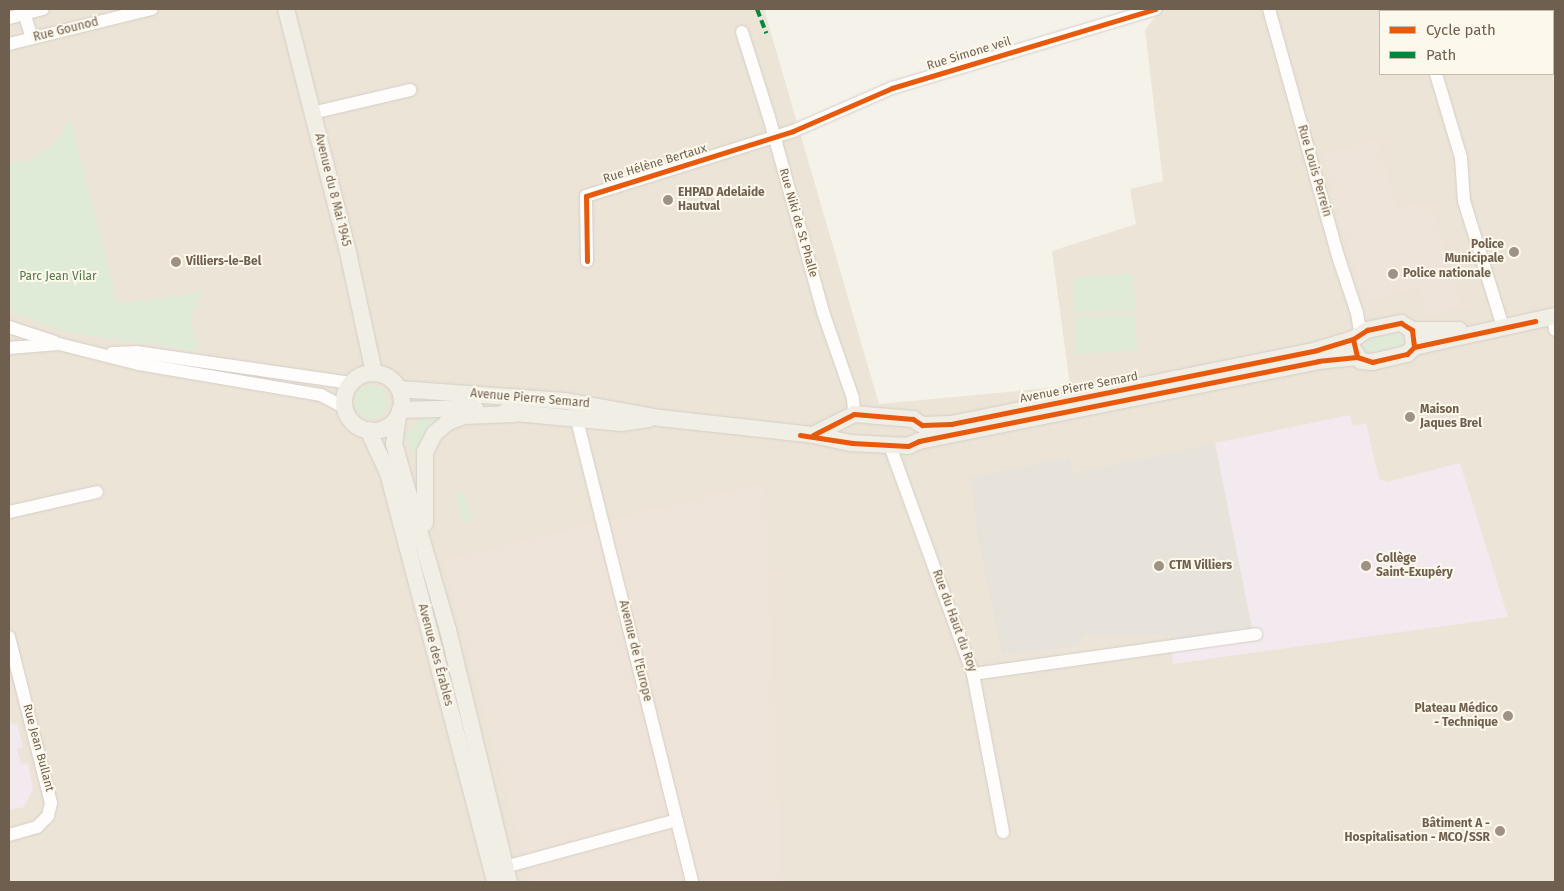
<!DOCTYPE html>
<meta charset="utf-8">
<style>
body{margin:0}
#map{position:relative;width:1564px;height:891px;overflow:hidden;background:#f5f2ea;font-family:"Fira Sans",sans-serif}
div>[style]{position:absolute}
.residential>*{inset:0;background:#ece4d7}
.commercial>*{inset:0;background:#efe4d9}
.industrial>*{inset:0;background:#e7e3db}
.education>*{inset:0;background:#f3eaf0}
.green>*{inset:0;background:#e0ebd7}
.round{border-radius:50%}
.roads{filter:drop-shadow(0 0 1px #d3cec7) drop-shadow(0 0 1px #d3cec7)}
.minor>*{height:12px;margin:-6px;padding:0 6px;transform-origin:6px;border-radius:6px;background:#fefdfc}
.major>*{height:16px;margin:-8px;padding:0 8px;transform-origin:8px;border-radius:8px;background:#f1eee6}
.major>.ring{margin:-8px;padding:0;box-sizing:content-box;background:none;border:16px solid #f1eee6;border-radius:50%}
.quiet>*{height:4px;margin-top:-2px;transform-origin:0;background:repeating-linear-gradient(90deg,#00873e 0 8px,transparent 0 12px)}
.cycleway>*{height:5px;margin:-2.5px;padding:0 2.5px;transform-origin:2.5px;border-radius:2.5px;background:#e8590c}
.dots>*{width:14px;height:14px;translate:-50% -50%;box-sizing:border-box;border:2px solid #fcf8ec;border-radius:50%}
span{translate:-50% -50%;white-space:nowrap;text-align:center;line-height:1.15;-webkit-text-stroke:4px #fcf8ec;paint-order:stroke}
.street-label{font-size:12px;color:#6f5f4e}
.poi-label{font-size:12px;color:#6f5f4e;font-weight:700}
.left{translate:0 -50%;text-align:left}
.right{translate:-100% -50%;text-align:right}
.park-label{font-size:12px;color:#53794b}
.frame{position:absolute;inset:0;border:10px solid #6f5f4e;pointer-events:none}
.legend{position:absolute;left:1379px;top:10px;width:175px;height:65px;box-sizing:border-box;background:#fcf8ec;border:1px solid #c4bbad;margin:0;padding:6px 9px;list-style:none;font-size:15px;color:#6f5f4e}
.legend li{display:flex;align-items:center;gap:10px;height:25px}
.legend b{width:25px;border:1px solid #c4bbad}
</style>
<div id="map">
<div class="residential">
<div style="clip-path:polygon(evenodd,9px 9px,764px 9px,879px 404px,1070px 386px,1052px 251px,1136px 224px,1130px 189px,1163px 181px,1145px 30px,1161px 9px,1555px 9px,1555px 882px,9px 882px,9px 9px,1380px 11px,1553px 11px,1553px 74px,1380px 74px,1380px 11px)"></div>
</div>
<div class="commercial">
<div style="clip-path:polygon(1378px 139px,1397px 210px,1429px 199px,1462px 307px,1427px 314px,1419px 288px,1364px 303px,1323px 154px)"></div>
<div style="clip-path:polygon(765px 482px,782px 882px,530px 882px,443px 560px)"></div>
</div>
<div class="industrial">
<div style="clip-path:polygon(1215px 443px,1252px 628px,1171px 640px,1170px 635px,1082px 635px,1082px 644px,1070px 647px,1002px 655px,977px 534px,971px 477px,1070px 457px,1072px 473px)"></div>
</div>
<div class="education">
<div style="clip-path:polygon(1350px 415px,1353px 426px,1366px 423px,1379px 479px,1387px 482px,1460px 463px,1508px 617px,1173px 664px,1171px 640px,1252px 628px,1215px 443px)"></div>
<div style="clip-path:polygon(9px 714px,12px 724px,17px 723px,23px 747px,17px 749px,21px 764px,28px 763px,33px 789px,24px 807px,9px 810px)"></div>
</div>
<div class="green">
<div style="clip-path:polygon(71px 120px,118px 304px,203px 292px,191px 318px,198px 351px,66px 332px,9px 311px,9px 161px,29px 162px,51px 146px)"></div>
<div style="clip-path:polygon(1134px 274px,1135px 311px,1074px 313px,1073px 277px)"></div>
<div style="clip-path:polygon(1135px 315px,1137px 351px,1076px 354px,1074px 317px)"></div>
<div style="clip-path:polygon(1398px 332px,1405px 334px,1407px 341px,1400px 346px,1368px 353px,1361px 347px,1368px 338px)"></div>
<div class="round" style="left:354px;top:385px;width:34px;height:34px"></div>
<div style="clip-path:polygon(448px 412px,425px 434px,416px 462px,405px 435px,424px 416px)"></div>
<div style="clip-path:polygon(464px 492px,471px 521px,463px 523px,456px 494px)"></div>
</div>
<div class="roads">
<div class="minor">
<div style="left:23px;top:9px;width:30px;rotate:73deg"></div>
<div style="left:1269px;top:9px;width:256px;rotate:74.4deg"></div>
<div style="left:1338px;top:256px;width:60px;rotate:71.6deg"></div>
<div style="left:1357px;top:313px;width:20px;rotate:81deg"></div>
<div style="left:1417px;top:9px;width:2px;rotate:63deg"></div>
<div style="left:9px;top:18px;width:35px;rotate:-15deg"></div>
<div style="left:742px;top:32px;width:89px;rotate:72.4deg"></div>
<div style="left:769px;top:117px;width:202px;rotate:74.5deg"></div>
<div style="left:823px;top:312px;width:91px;rotate:70.8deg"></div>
<div style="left:853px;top:398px;width:16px;rotate:86deg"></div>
<div style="left:9px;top:44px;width:147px;rotate:-13.8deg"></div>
<div style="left:1436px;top:74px;width:88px;rotate:73.4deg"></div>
<div style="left:1461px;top:158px;width:43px;rotate:86deg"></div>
<div style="left:1464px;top:201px;width:132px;rotate:72.8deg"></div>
<div style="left:312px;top:113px;width:101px;rotate:-13.2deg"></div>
<div style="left:587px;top:261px;width:65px;rotate:-90.9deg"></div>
<div style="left:586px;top:196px;width:217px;rotate:-17.4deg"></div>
<div style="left:793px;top:131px;width:108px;rotate:-23.5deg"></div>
<div style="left:892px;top:88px;width:275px;rotate:-16.7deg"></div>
<div style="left:1553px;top:317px;width:13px;rotate:81deg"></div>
<div style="left:9px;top:327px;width:48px;rotate:18.1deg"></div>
<div style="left:9px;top:348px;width:50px;rotate:-4.6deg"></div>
<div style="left:59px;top:344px;width:82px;rotate:14deg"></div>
<div style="left:139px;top:364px;width:185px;rotate:9.7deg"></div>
<div style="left:321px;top:395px;width:27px;rotate:28deg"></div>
<div style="left:112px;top:353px;width:24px;rotate:-2deg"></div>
<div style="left:136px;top:352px;width:217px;rotate:8.2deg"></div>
<div style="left:577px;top:420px;width:476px;rotate:76deg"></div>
<div style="left:890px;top:446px;width:243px;rotate:70deg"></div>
<div style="left:973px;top:674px;width:161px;rotate:79.2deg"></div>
<div style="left:9px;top:512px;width:90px;rotate:-12.8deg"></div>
<div style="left:9px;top:637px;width:171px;rotate:75.8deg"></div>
<div style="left:51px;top:803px;width:13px;rotate:103deg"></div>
<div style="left:48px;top:816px;width:16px;rotate:135deg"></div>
<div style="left:37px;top:827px;width:29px;rotate:164deg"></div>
<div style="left:973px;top:674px;width:286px;rotate:-8deg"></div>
<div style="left:505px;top:867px;width:178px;rotate:-15.3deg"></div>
</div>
<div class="major">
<div style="left:286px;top:9px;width:256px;rotate:75.7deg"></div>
<div style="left:349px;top:257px;width:119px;rotate:77.8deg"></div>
<div style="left:1412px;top:330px;width:47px"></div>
<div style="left:1353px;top:349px;width:14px;rotate:56deg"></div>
<div style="left:1361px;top:361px;width:11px;rotate:5deg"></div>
<div style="left:1372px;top:362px;width:36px;rotate:-13deg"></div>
<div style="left:1407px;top:354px;width:10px;rotate:-45deg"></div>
<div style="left:1414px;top:347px;width:144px;rotate:-12.4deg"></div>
<div class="ring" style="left:344px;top:373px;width:42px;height:42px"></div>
<div style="left:399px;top:389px;width:167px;rotate:4.1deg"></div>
<div style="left:566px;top:401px;width:96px;rotate:10.3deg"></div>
<div style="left:660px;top:418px;width:154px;rotate:6.3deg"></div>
<div style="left:813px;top:435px;width:40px;rotate:12deg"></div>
<div style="left:852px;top:443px;width:56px;rotate:3.1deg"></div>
<div style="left:908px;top:446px;width:12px;rotate:-24deg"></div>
<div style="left:919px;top:441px;width:407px;rotate:-11.3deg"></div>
<div style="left:1318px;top:361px;width:39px;rotate:-6deg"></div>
<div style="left:400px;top:410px;width:75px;rotate:-1.5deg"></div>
<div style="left:505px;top:412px;width:117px;rotate:5.4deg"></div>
<div style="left:621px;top:423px;width:28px;rotate:-8deg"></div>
<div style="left:398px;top:416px;width:28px;rotate:98deg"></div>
<div style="left:394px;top:444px;width:194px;rotate:73.8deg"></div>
<div style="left:448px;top:630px;width:259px;rotate:76.4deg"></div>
<div style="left:368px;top:430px;width:47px;rotate:65.1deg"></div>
<div style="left:388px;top:473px;width:423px;rotate:75.3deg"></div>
<div style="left:813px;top:435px;width:46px;rotate:-27.1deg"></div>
<div style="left:854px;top:414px;width:59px;rotate:4.8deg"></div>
<div style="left:913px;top:419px;width:11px;rotate:34deg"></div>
<div style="left:922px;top:425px;width:29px;rotate:-2deg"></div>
<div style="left:951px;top:424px;width:373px;rotate:-11.4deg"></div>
<div style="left:1317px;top:350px;width:38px;rotate:-17deg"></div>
<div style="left:1353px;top:339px;width:17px;rotate:-33deg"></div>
<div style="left:1367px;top:330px;width:35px;rotate:-12deg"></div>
<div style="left:1401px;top:323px;width:13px;rotate:32deg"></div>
<div style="left:1412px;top:330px;width:17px;rotate:83deg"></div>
<div style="left:425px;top:523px;width:71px;rotate:-90deg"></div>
<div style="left:425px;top:452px;width:20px;rotate:-63deg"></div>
<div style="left:434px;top:434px;width:18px;rotate:-41deg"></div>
<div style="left:448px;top:422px;width:17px;rotate:-21deg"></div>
<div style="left:464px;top:416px;width:51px;rotate:-2.2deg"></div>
</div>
</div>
<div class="quiet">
<div style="left:757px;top:9px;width:26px;rotate:69deg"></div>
</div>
<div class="cycleway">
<div style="left:587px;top:261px;width:65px;rotate:-90.9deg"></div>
<div style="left:586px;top:196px;width:217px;rotate:-17.4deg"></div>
<div style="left:793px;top:131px;width:108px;rotate:-23.5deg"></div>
<div style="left:892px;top:88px;width:275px;rotate:-16.7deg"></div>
<div style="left:1353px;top:339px;width:18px;rotate:77deg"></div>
<div style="left:1357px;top:357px;width:16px;rotate:18deg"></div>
<div style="left:1372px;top:362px;width:36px;rotate:-13deg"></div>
<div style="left:1407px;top:354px;width:10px;rotate:-45deg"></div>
<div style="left:1414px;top:347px;width:124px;rotate:-12.1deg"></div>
<div style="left:800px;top:435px;width:53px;rotate:8.7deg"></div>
<div style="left:852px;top:443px;width:56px;rotate:3.1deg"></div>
<div style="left:908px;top:446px;width:12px;rotate:-24deg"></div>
<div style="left:919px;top:441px;width:407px;rotate:-11.3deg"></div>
<div style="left:1318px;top:361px;width:39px;rotate:-6deg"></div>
<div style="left:813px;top:435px;width:46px;rotate:-27.1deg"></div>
<div style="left:854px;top:414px;width:59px;rotate:4.8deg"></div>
<div style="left:913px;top:419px;width:11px;rotate:34deg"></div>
<div style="left:922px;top:425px;width:29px;rotate:-2deg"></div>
<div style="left:951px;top:424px;width:373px;rotate:-11.4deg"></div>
<div style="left:1317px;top:350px;width:38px;rotate:-17deg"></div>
<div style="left:1353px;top:339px;width:17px;rotate:-33deg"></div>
<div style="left:1367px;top:330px;width:35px;rotate:-12deg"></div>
<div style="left:1401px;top:323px;width:13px;rotate:32deg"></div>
<div style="left:1412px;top:330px;width:17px;rotate:83deg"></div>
</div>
<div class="dots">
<div style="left:668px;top:200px;background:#9e9285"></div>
<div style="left:1514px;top:252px;background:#9e9285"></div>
<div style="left:176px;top:262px;background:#9e9285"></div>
<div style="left:1393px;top:274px;background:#9e9285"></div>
<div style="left:1410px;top:417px;background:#9e9285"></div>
<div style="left:1159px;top:566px;background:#9e9285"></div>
<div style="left:1366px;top:566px;background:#9e9285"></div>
<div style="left:1508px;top:716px;background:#9e9285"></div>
<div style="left:1500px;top:831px;background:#9e9285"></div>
</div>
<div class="street-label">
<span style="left:66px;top:30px;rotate:-14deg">Rue Gounod</span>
<span style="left:969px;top:54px;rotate:-17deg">Rue Simone veil</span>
<span style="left:655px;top:164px;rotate:-17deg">Rue Hélène Bertaux</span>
<span style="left:1314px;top:171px;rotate:74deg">Rue Louis Perrein</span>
<span style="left:332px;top:190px;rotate:76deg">Avenue du 8 Mai 1945</span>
<span style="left:798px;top:223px;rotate:74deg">Rue Niki de St Phalle</span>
<span style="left:1079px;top:388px;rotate:-11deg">Avenue Pierre Semard</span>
<span style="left:530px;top:399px;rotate:5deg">Avenue Pierre Semard</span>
<span style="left:954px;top:621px;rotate:70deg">Rue du Haut du Roy</span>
<span style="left:635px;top:651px;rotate:76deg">Avenue de l'Europe</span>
<span style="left:435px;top:655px;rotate:75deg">Avenue des Érables</span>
<span style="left:38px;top:748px;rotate:75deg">Rue Jean Bullant</span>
</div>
<div class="poi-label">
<span class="left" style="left:678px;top:200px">EHPAD Adelaide<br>Hautval</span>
<span class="right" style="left:1504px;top:252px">Police<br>Municipale</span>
<span class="left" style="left:186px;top:262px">Villiers-le-Bel</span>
<span class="left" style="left:1403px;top:274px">Police nationale</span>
<span class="left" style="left:1420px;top:417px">Maison<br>Jaques Brel</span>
<span class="left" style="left:1376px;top:566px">Collège<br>Saint-Exupéry</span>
<span class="left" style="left:1169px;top:566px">CTM Villiers</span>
<span class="right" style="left:1498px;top:716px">Plateau Médico<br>- Technique</span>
<span class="right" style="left:1490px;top:831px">Bâtiment A -<br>Hospitalisation - MCO/SSR</span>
</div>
<div class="park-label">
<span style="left:58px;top:277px">Parc Jean Vilar</span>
</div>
<div class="frame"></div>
<ul class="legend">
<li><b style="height:6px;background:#e8590c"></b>Cycle path</li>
<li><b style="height:6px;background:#00873e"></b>Path</li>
</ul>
</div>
